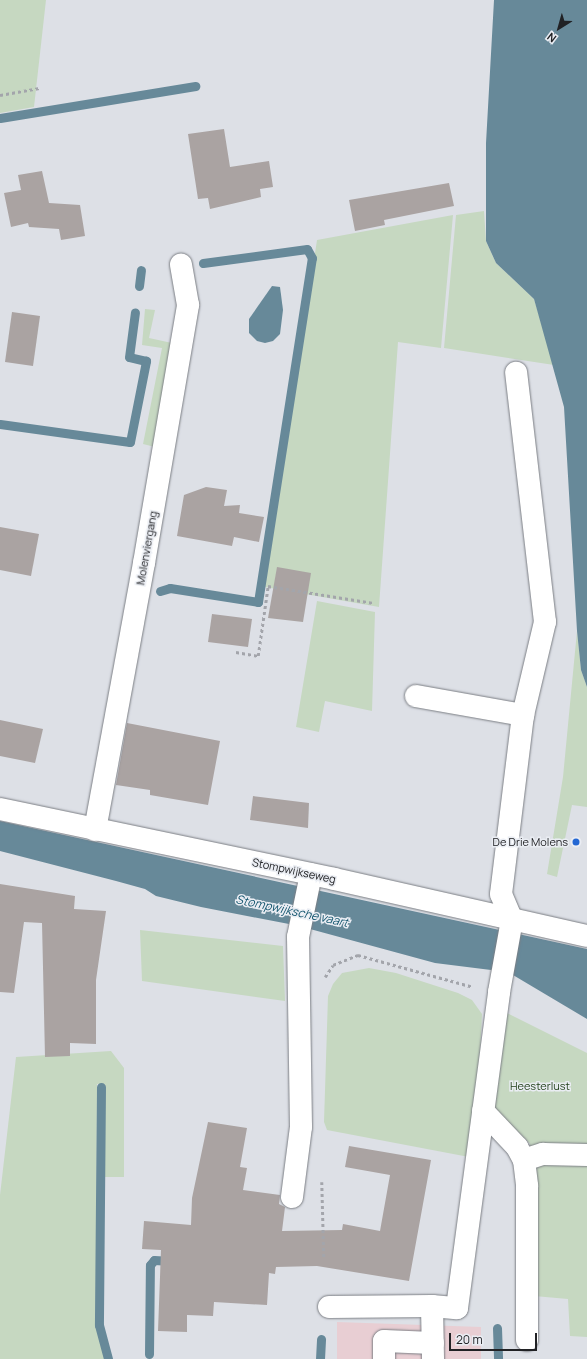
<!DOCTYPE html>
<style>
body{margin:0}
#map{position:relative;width:587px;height:1359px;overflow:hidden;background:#dde0e6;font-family:Manrope,sans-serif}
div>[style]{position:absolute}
.industrial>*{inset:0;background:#e8ced3}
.green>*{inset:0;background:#c6d8c1}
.water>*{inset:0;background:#678999}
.stream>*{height:9px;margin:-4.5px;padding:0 4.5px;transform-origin:4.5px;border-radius:4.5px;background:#678999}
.building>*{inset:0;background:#aaa3a2}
.path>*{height:2.5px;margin-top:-1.25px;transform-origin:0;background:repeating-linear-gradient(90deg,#a3a5ab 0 3px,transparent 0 6px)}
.roads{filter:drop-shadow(0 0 1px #7b7e84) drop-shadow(0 0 1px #7b7e84)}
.minor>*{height:22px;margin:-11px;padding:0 11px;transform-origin:11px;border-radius:11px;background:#fff}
.dots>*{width:11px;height:11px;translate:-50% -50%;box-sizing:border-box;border:2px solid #eaedf3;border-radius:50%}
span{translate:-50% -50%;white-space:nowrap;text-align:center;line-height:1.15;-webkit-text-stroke:3px #eaedf3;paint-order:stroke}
.street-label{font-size:11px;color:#212225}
.poi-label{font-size:11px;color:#212225}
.right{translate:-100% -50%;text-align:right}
.park-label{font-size:11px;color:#1d3c15}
.water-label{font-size:12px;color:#13556e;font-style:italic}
.north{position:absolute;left:539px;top:8px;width:40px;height:40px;-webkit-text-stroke:3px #eaedf3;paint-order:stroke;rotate:217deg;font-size:11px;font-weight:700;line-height:16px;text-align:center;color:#212225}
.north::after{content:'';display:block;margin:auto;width:14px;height:18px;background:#212225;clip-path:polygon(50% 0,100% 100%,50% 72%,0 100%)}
.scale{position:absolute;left:449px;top:1333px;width:88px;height:18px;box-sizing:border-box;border:2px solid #212225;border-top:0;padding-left:5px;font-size:12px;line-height:14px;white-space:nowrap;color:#212225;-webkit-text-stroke:3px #eaedf3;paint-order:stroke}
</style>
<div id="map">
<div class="industrial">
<div style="clip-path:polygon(337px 1322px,481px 1327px,481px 1359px,337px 1359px)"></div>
</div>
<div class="green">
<div style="clip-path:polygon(0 0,46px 0,34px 107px,0 113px)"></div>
<div style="clip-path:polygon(484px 211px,486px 241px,496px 263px,534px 299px,554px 365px,444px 348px,456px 215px)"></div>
<div style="clip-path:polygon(453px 215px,441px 348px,398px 342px,379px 607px,265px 587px,317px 240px)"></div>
<div style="clip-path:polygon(145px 309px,155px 310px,149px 338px,172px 343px,155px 447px,143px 444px,162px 348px,142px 345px)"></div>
<div style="clip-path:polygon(317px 601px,375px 612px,372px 711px,325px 701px,319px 732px,296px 727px)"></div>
<div style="clip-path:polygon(577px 631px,581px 670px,587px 687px,587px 807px,572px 805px,557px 877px,547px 874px,563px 777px)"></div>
<div style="clip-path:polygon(140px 930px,283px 946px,285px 1001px,142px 981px)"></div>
<div style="clip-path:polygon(369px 968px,396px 973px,458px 993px,472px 1000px,482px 1014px,476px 1137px,469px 1157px,327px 1130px,324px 1122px,328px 996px,333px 984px,342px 973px)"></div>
<div style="clip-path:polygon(503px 1011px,587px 1053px,587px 1337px,570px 1336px,568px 1299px,534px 1296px,530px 1144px,491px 1104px)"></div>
<div style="clip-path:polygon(111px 1051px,124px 1068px,124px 1177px,104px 1177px,105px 1084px,97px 1084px,96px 1325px,105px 1359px,0 1359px,0 1195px,16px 1057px)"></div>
</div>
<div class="water">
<div style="clip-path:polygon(494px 0,587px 0,587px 687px,581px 670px,577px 631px,564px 407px,534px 299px,496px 263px,486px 241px,486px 143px)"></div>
<div style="clip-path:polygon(272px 286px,280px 287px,283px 310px,280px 334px,273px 341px,265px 343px,257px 341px,249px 333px,249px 319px)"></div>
<div style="clip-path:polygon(0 821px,587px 949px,587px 1019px,513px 975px,496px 968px,491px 970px,435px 963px,310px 929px,292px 912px,289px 924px,201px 907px,156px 896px,145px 889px,116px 881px,0 851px)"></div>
</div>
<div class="stream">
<div style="left:0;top:118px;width:198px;rotate:-9.3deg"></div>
<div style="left:139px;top:286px;width:16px;rotate:-83deg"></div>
<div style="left:0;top:424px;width:131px;rotate:7.9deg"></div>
<div style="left:130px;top:442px;width:83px;rotate:-78.8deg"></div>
<div style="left:146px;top:361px;width:17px;rotate:-167deg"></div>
<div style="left:129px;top:357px;width:45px;rotate:-82.4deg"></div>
<div style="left:160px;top:591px;width:10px;rotate:-17deg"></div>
<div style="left:170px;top:588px;width:89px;rotate:9deg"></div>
<div style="left:258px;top:602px;width:348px;rotate:-81.1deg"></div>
<div style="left:312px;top:258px;width:10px;rotate:-119deg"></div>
<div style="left:307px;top:249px;width:105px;rotate:172.3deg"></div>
<div style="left:101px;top:1087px;width:238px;rotate:90.5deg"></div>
<div style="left:99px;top:1325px;width:35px;rotate:75deg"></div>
<div style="left:497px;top:1328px;width:31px;rotate:88deg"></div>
<div style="left:149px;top:1354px;width:89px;rotate:-89.4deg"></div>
<div style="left:150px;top:1265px;width:6px;rotate:-51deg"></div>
<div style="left:154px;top:1260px;width:18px;rotate:3deg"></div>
<div style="left:320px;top:1359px;width:20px;rotate:-87deg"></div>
</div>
<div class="building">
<div style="clip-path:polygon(224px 129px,230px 167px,269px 161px,273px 187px,260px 189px,261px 197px,210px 209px,208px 198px,198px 199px,188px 134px)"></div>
<div style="clip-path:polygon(42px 171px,49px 203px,80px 205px,85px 236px,61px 240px,59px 229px,29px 227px,28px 223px,11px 227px,4px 193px,21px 190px,18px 175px)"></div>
<div style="clip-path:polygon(449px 183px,454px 206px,384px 220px,385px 225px,355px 231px,349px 200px)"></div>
<div style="clip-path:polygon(12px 312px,40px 316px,33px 366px,5px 362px)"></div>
<div style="clip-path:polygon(206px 487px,227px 490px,224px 506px,240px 505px,239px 513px,264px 517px,259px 542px,234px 537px,232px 546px,177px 536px,184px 495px)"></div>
<div style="clip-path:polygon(0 527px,39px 534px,31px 576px,0 570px)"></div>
<div style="clip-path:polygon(277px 567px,311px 573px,303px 622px,268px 618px)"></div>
<div style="clip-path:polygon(212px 614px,252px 619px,248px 647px,208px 642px)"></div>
<div style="clip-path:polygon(0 720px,43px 729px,35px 763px,0 756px)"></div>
<div style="clip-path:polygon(127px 723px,220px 741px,208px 805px,150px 795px,150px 790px,116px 785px)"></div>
<div style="clip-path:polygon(253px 796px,309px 803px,308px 828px,250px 820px)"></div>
<div style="clip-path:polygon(0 884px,75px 896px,74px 909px,106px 911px,96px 980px,96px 1044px,70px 1043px,70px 1056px,45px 1057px,42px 923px,24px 922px,14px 993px,0 992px)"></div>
<div style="clip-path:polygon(208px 1122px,247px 1128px,240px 1167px,247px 1168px,243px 1190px,280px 1195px,279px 1204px,285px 1207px,282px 1231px,342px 1230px,343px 1224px,380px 1231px,390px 1175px,345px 1167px,349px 1146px,431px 1160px,409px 1281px,317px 1266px,276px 1267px,275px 1274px,269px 1273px,267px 1305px,214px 1302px,213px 1316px,187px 1315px,187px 1332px,158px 1331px,161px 1250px,142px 1249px,144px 1221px,191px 1225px,192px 1198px)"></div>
</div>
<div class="path">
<div style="left:0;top:95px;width:40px;rotate:-10deg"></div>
<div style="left:236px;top:652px;width:22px;rotate:10deg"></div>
<div style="left:258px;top:656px;width:71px;rotate:-81.9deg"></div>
<div style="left:268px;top:586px;width:107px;rotate:9.1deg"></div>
<div style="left:325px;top:977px;width:14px;rotate:-56deg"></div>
<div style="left:333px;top:965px;width:27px;rotate:-22deg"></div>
<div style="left:358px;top:955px;width:119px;rotate:15.5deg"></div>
<div style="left:322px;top:1182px;width:76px;rotate:88.5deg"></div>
</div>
<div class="roads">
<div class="minor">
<div style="left:416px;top:696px;width:109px;rotate:10.1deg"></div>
<div style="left:0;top:809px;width:341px;rotate:11.8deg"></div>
<div style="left:334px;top:879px;width:259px;rotate:12.7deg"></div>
<div style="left:95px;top:830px;width:271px;rotate:-79.6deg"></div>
<div style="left:144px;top:563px;width:262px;rotate:-80.3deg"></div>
<div style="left:188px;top:305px;width:41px;rotate:-99.9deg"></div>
<div style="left:483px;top:1111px;width:50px;rotate:46.6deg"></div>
<div style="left:517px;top:1147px;width:15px;rotate:62deg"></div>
<div style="left:524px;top:1160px;width:26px;rotate:83deg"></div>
<div style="left:527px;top:1186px;width:154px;rotate:90deg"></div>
<div style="left:524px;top:1160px;width:20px;rotate:-18deg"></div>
<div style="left:543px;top:1154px;width:44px;rotate:1.3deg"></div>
<div style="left:292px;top:1197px;width:71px;rotate:-82.7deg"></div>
<div style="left:301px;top:1127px;width:190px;rotate:-90.9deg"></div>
<div style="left:298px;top:937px;width:64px;rotate:-78.3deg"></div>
<div style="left:432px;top:1306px;width:53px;rotate:88.9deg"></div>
<div style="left:329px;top:1307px;width:103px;rotate:-0.6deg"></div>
<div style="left:432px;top:1306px;width:25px;rotate:5deg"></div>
<div style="left:457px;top:1308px;width:319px;rotate:-82.4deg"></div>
<div style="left:499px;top:992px;width:73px;rotate:-79.8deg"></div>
<div style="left:512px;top:920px;width:28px;rotate:-113deg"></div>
<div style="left:501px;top:894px;width:180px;rotate:-83deg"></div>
<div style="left:523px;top:715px;width:96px;rotate:-76.7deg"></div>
<div style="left:545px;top:622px;width:251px;rotate:-96.6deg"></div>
<div style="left:384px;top:1359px;width:18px;rotate:-90deg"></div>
<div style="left:384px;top:1341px;width:49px;rotate:2.3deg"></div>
</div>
</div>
<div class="dots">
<div style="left:576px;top:842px;background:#2367d3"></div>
</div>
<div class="street-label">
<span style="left:147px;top:548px;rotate:-80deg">Molenviergang</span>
<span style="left:294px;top:871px;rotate:12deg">Stompwijkseweg</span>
</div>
<div class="poi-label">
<span class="right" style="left:568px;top:842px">De Drie Molens</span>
</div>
<div class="park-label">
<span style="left:540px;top:1086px">Heesterlust</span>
</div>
<div class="water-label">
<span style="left:292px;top:911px;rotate:12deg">Stompwijksche vaart</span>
</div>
<div class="north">N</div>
<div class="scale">20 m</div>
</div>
